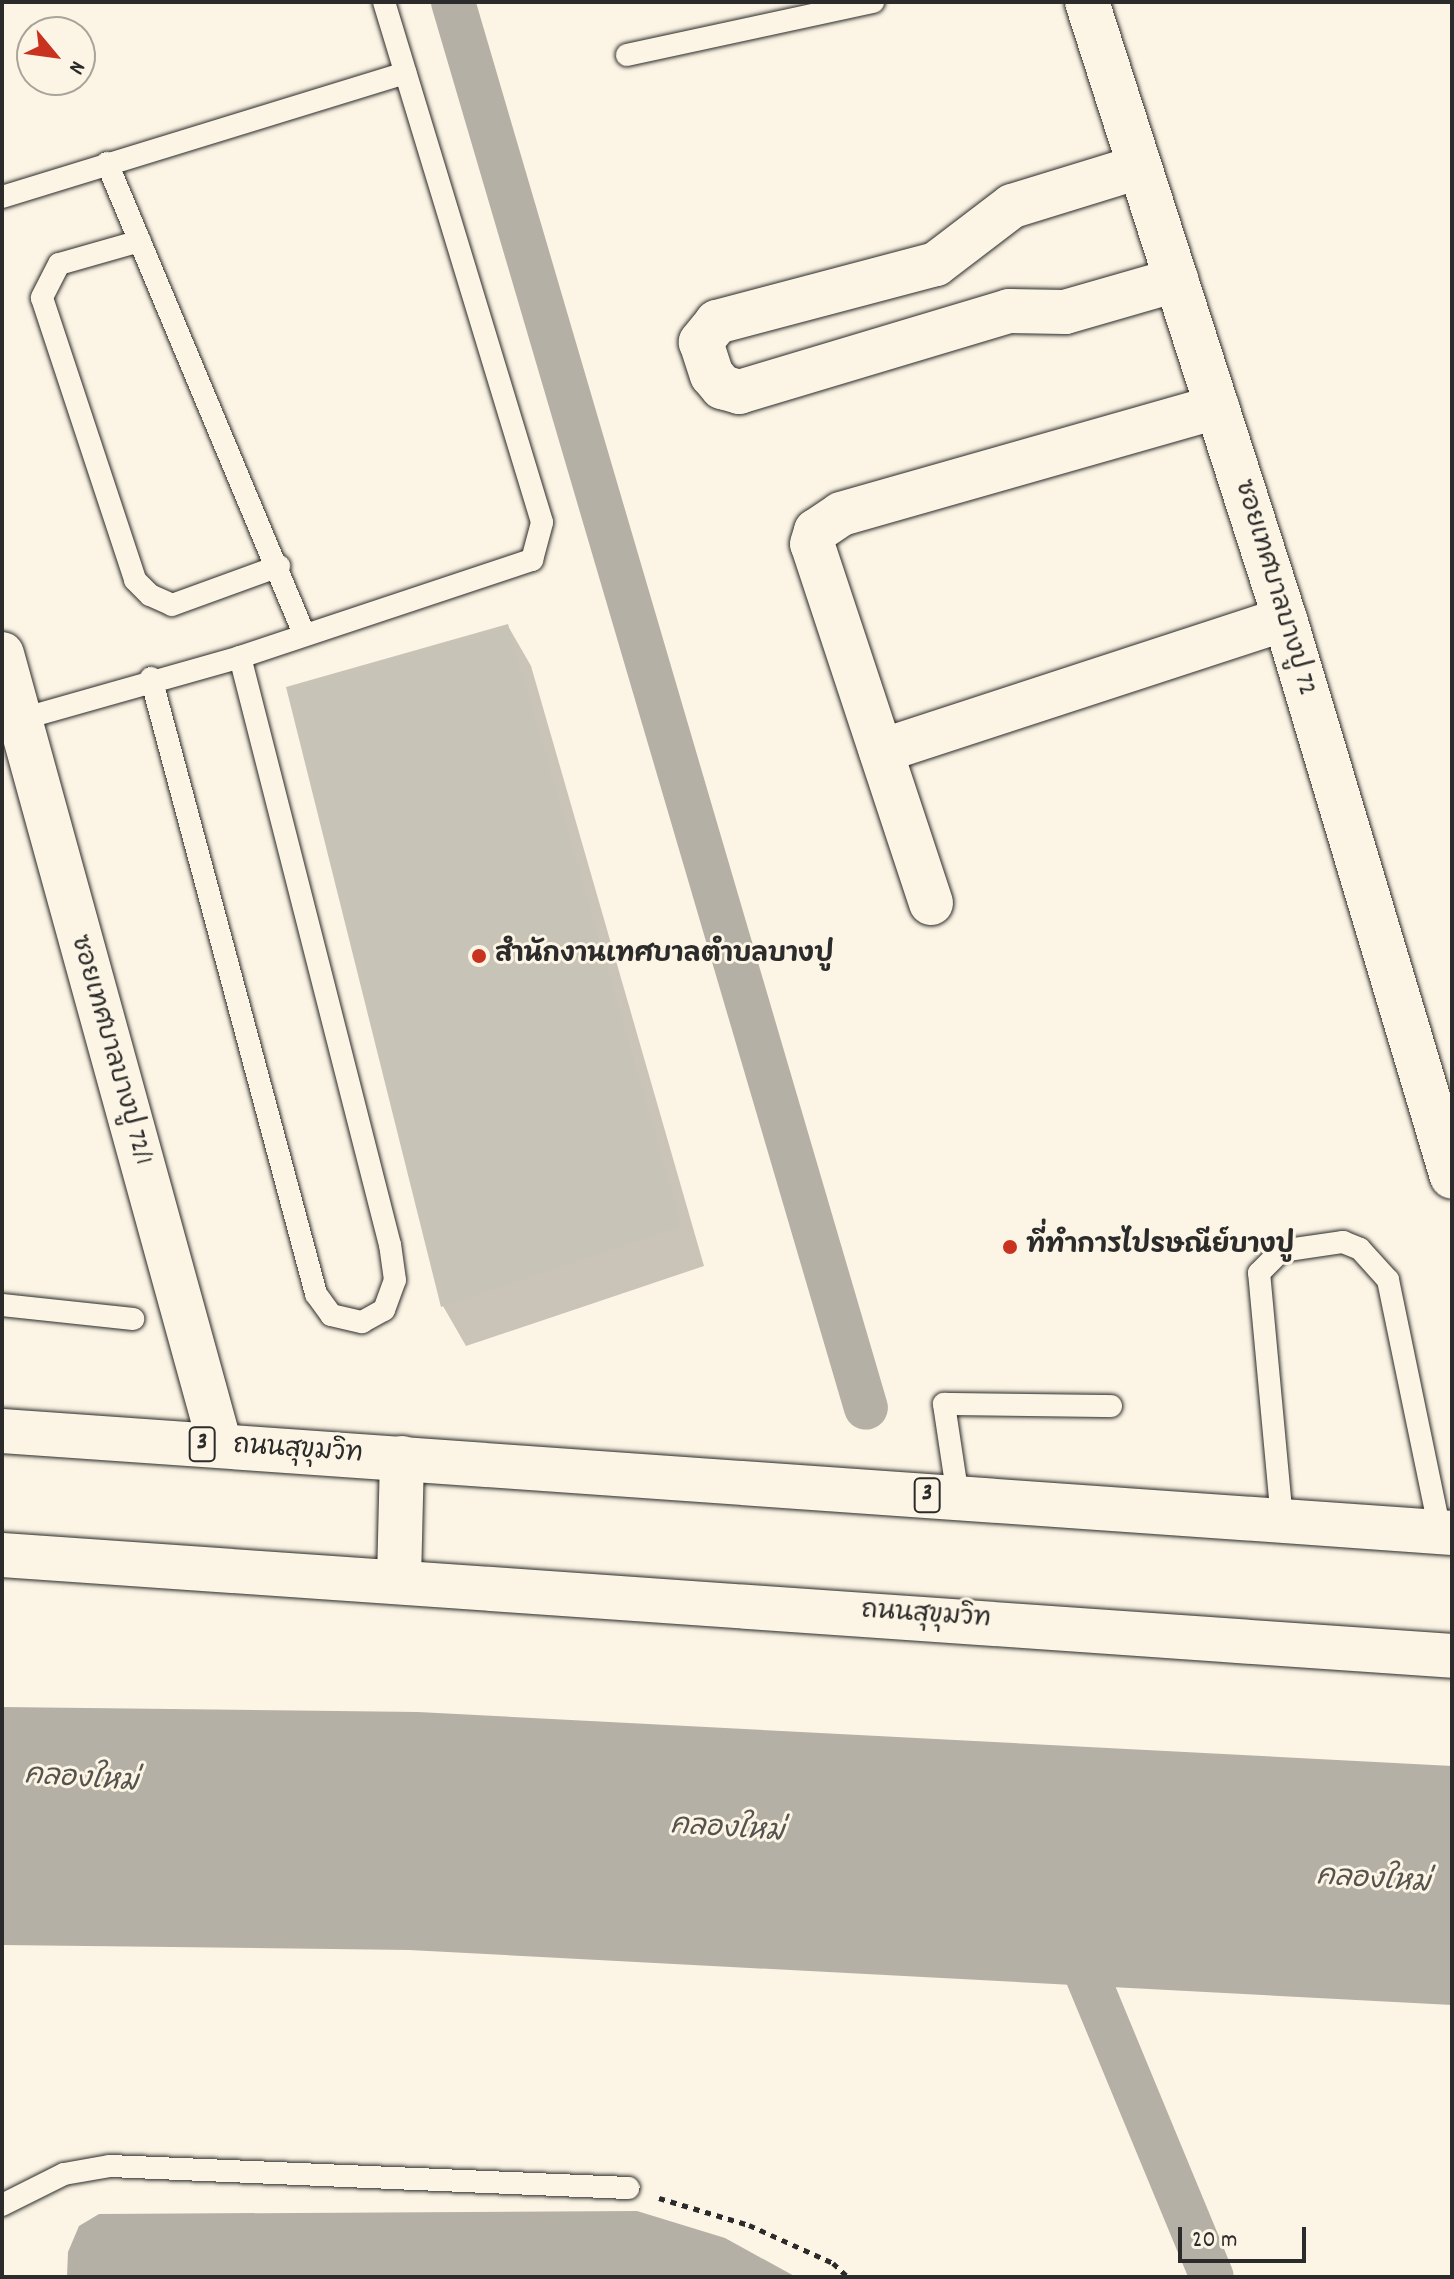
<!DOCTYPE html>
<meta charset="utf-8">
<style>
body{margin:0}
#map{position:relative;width:1454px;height:2279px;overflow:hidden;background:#fcf5e5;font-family:Dekko,"Playpen Sans Thai",sans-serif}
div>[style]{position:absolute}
.water>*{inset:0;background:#b4b0a5}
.shadow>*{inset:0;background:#0003}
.canal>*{height:44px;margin:-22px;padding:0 22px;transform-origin:22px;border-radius:22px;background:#b4b0a5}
.building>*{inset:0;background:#c8c3b7}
.path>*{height:5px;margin-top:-2.5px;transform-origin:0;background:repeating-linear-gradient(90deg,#2b2b2b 0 6px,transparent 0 12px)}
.roads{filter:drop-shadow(0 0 2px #2b2b2b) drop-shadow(0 0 2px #2b2b2b)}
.lane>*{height:22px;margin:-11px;padding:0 11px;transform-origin:11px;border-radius:11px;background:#fcf5e5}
.street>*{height:44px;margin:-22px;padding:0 22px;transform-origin:22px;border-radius:22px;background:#fcf5e5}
.primary>*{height:44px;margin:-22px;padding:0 22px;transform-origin:22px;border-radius:22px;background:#fcf5e5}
.highway>*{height:44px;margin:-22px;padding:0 22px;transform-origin:22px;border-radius:22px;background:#fcf5e5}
.dots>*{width:22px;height:22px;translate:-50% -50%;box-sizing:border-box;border:4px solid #fcf5e5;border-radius:50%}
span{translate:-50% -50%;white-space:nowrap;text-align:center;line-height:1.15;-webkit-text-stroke:6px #fcf5e5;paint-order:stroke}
.shield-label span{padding:2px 6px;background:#fcf5e5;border:2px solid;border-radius:6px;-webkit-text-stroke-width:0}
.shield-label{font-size:24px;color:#2b2b2b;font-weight:700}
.street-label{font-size:26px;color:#2b2b2b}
.poi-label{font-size:26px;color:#2b2b2b;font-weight:700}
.left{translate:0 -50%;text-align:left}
.water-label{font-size:28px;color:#545350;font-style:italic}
.frame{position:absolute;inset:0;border:4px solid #2b2b2b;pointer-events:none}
.north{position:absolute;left:16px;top:16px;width:80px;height:80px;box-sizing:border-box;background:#fcf5e5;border:2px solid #a8a49b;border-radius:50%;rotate:119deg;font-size:22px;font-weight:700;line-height:32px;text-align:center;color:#2b2b2b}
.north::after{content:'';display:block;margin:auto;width:28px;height:36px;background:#c8321e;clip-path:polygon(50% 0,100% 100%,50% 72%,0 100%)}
.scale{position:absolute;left:1178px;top:2227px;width:128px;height:36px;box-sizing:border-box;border:4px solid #2b2b2b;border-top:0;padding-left:10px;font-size:24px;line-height:28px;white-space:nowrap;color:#2b2b2b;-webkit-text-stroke:6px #fcf5e5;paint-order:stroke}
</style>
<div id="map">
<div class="water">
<div style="clip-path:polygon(2px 1707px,418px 1712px,1452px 1766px,1452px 2005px,409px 1950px,2px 1945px)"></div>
<div style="clip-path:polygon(637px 2211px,725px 2238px,796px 2277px,67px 2277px,68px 2252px,79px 2226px,99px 2214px)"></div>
</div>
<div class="shadow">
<div style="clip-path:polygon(508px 626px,531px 666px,704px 1266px,466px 1346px,443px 1306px)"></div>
</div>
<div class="canal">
<div style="left:453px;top:2px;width:1465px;rotate:73.63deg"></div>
<div style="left:1069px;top:1932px;width:373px;rotate:67.5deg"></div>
</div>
<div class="building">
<div style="clip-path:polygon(508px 624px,682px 1226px,441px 1307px,286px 687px)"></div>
</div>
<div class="path">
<div style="left:659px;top:2198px;width:94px;rotate:16.7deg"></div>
<div style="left:749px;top:2225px;width:92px;rotate:24.3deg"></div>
<div style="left:833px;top:2263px;width:21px;rotate:43deg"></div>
</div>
<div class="roads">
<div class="lane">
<div style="left:627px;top:55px;width:252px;rotate:-12.2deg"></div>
<div style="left:107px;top:163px;width:511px;rotate:67.3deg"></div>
<div style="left:2px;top:197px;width:422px;rotate:-17.1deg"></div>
<div style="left:140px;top:241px;width:84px;rotate:164.1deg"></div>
<div style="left:59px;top:264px;width:38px;rotate:117deg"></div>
<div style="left:42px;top:298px;width:297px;rotate:71.7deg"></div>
<div style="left:135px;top:580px;width:21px;rotate:45deg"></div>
<div style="left:150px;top:595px;width:24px;rotate:24deg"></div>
<div style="left:172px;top:605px;width:114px;rotate:-20deg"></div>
<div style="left:151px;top:678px;width:638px;rotate:75deg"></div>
<div style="left:316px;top:1294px;width:26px;rotate:54deg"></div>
<div style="left:331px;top:1315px;width:32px;rotate:13deg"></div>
<div style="left:362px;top:1322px;width:25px;rotate:-29deg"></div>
<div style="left:384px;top:1310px;width:32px;rotate:-70deg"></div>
<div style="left:395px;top:1280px;width:35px;rotate:-98deg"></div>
<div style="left:390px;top:1245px;width:607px;rotate:-104.31deg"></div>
<div style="left:18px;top:720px;width:231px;rotate:-15.8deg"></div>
<div style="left:240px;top:657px;width:308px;rotate:-18.4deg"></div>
<div style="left:532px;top:560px;width:39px;rotate:-75deg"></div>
<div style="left:542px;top:522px;width:543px;rotate:-106.9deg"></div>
<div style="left:2px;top:1305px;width:132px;rotate:6.1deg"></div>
<div style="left:958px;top:1497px;width:94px;rotate:-98.6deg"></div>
<div style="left:944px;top:1404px;width:167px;rotate:0.7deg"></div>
<div style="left:1282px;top:1520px;width:248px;rotate:-95.3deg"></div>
<div style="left:1259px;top:1273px;width:31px;rotate:-45deg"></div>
<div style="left:1281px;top:1251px;width:63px;rotate:-8.3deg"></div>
<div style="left:1343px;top:1242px;width:18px;rotate:22deg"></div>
<div style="left:1360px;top:1249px;width:42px;rotate:47.9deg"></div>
<div style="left:1388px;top:1280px;width:256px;rotate:78.3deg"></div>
<div style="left:2px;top:2205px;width:69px;rotate:-26.6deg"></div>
<div style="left:64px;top:2174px;width:47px;rotate:-9.9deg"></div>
<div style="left:110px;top:2166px;width:519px;rotate:2.43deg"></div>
</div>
<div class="street">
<div style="left:1087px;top:2px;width:648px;rotate:72.21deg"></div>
<div style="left:1285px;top:619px;width:582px;rotate:73.34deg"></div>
<div style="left:1139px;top:167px;width:133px;rotate:162.9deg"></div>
<div style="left:1012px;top:206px;width:96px;rotate:142.7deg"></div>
<div style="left:936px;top:264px;width:227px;rotate:165.2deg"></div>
<div style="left:717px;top:322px;width:26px;rotate:129deg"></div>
<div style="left:701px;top:342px;width:35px;rotate:72deg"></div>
<div style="left:712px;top:375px;width:16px;rotate:50deg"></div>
<div style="left:722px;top:387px;width:18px;rotate:16deg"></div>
<div style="left:739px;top:392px;width:282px;rotate:-16.7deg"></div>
<div style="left:1009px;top:311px;width:56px;rotate:1deg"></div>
<div style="left:1065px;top:312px;width:116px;rotate:-16.1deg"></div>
<div style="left:2px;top:654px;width:820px;rotate:74.59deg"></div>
<div style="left:881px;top:751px;width:425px;rotate:-18.1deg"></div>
<div style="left:931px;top:903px;width:378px;rotate:-108.3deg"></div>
<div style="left:812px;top:544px;width:14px;rotate:-73deg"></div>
<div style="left:816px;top:531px;width:30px;rotate:-34deg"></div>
<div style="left:841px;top:514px;width:391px;rotate:-15.9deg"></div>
</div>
<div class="primary">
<div style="left:399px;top:1580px;width:122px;rotate:-88.6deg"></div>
</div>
<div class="highway">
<div style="left:2px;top:1431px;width:1454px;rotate:4.02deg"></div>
<div style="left:2px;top:1555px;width:1454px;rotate:3.98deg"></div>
</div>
</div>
<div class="dots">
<div style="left:479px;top:956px;background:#c8321e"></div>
<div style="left:1010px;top:1247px;background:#c8321e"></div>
</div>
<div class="shield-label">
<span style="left:202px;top:1444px">3</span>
<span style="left:927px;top:1495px">3</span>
</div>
<div class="street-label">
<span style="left:1274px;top:588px;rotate:73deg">ซอยเทศบาลบางปู 72</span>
<span style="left:110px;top:1050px;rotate:74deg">ซอยเทศบาลบางปู 72/1</span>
<span style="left:298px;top:1451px;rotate:4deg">ถนนสุขุมวิท</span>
<span style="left:926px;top:1616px;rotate:4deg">ถนนสุขุมวิท</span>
</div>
<div class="poi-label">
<span class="left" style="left:495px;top:956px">สำนักงานเทศบาลตำบลบางปู</span>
<span class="left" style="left:1026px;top:1247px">ที่ทำการไปรษณีย์บางปู</span>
</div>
<div class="water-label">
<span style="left:81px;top:1781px;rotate:4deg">คลองใหม่</span>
<span style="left:727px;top:1831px;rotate:4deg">คลองใหม่</span>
<span style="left:1373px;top:1882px;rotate:4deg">คลองใหม่</span>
</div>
<div class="frame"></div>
<div class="north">N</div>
<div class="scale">20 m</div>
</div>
